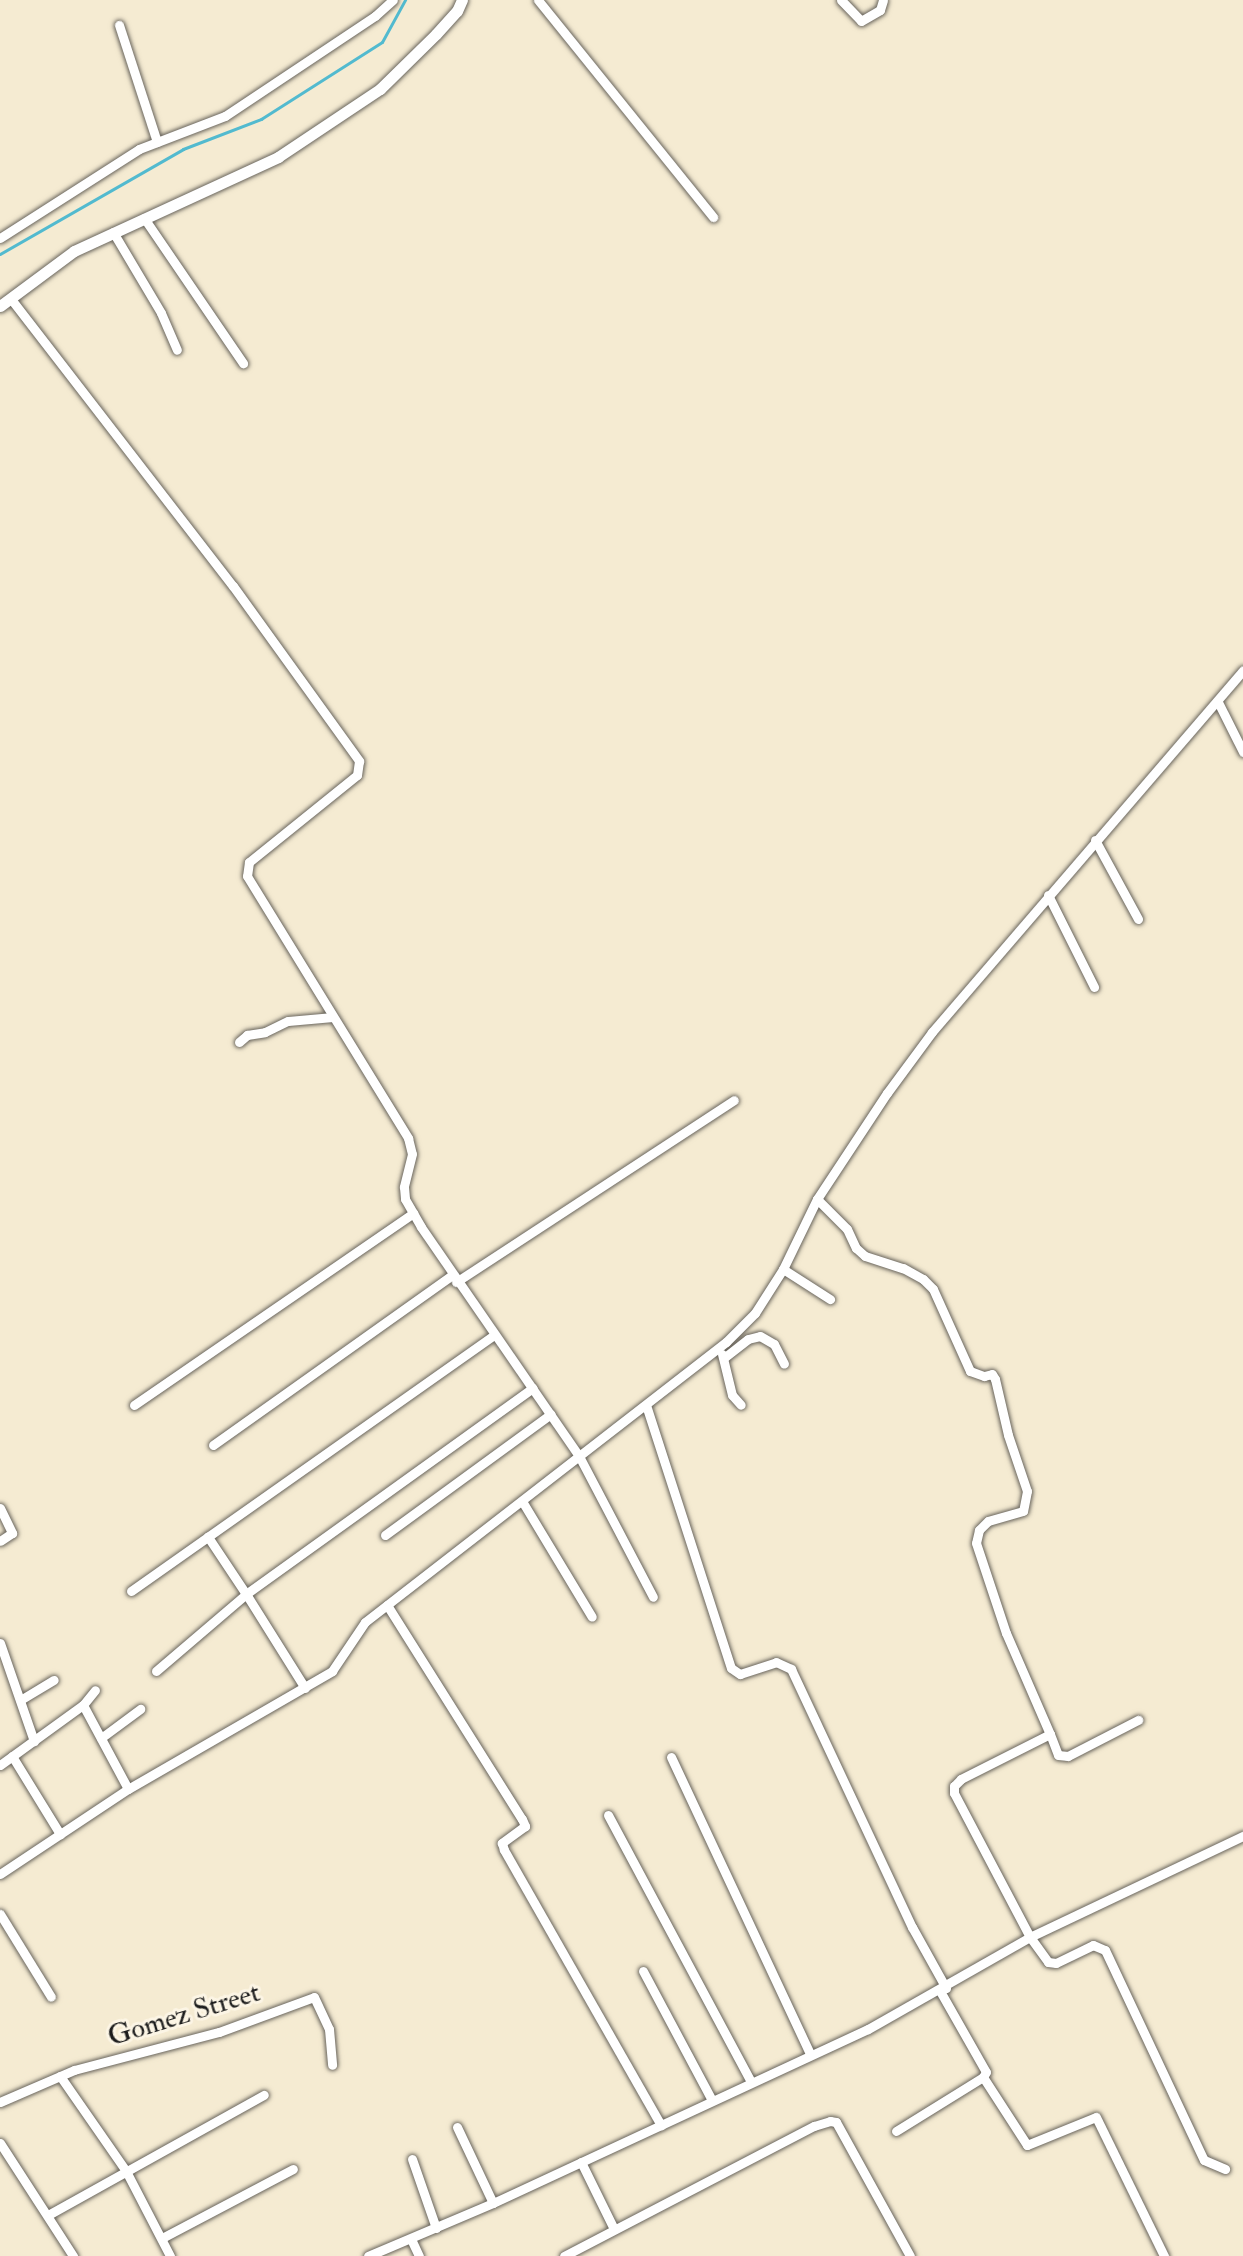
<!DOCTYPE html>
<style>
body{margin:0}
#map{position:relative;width:1243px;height:2256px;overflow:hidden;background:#f5ebd2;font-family:"IM FELL Double Pica",serif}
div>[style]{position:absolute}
.stream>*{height:3px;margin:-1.5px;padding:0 1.5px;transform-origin:1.5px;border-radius:1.5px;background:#52bacf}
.roads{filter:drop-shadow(0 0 2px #68645c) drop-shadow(0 0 2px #68645c)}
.minor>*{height:9px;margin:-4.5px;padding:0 4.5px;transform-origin:4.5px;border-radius:4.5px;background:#fff}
.tertiary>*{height:11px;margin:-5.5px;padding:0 5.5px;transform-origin:5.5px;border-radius:5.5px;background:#fff}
span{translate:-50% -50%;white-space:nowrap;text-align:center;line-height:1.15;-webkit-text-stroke:6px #fcf5e5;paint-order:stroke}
.street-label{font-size:28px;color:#1c1c1c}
</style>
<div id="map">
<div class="stream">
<div style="left:0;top:254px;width:211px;rotate:-29.8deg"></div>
<div style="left:183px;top:149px;width:84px;rotate:-21deg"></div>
<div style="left:261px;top:119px;width:143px;rotate:-32.5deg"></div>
<div style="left:382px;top:42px;width:48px;rotate:-61.3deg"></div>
</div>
<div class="roads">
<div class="minor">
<div style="left:538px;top:0;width:279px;rotate:51.1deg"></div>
<div style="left:841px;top:0;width:29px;rotate:46deg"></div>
<div style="left:861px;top:21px;width:22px;rotate:-30deg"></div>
<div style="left:880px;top:10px;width:10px;rotate:-73deg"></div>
<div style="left:119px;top:25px;width:123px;rotate:72deg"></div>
<div style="left:144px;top:218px;width:176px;rotate:55.7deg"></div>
<div style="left:113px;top:232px;width:94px;rotate:59.3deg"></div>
<div style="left:161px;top:313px;width:40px;rotate:66.6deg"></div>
<div style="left:0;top:238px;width:165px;rotate:-32.6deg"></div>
<div style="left:139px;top:149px;width:92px;rotate:-21deg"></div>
<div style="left:225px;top:116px;width:180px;rotate:-33.7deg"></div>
<div style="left:375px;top:16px;width:24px;rotate:-42deg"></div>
<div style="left:11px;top:299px;width:363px;rotate:52.3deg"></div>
<div style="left:233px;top:586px;width:216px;rotate:54.2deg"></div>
<div style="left:359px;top:761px;width:14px;rotate:98deg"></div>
<div style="left:357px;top:775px;width:139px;rotate:141.1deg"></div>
<div style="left:249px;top:862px;width:14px;rotate:98deg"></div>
<div style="left:247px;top:876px;width:308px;rotate:58.4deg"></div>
<div style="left:408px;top:1138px;width:16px;rotate:76deg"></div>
<div style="left:412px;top:1154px;width:34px;rotate:104deg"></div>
<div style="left:404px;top:1187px;width:12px;rotate:85deg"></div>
<div style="left:405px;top:1199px;width:32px;rotate:60deg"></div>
<div style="left:421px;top:1227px;width:278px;rotate:55.4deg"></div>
<div style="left:579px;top:1456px;width:159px;rotate:62.3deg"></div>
<div style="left:1218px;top:702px;width:56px;rotate:63.4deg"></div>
<div style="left:1095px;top:840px;width:90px;rotate:61.4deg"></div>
<div style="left:1048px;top:895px;width:103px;rotate:63.4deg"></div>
<div style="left:239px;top:1042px;width:11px;rotate:-41deg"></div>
<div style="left:247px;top:1035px;width:18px;rotate:-9deg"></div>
<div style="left:265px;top:1032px;width:25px;rotate:-26deg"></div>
<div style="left:288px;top:1021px;width:45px;rotate:-5.1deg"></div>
<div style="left:817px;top:1199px;width:42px;rotate:45deg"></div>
<div style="left:847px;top:1229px;width:21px;rotate:65deg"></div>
<div style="left:856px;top:1248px;width:12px;rotate:42deg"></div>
<div style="left:865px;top:1256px;width:40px;rotate:18deg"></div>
<div style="left:903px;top:1268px;width:23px;rotate:29deg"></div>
<div style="left:923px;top:1279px;width:14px;rotate:45deg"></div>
<div style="left:933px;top:1289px;width:90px;rotate:65.7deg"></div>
<div style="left:970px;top:1371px;width:15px;rotate:20deg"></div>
<div style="left:984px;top:1376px;width:8px;rotate:-14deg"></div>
<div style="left:992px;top:1374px;width:6px;rotate:59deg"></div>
<div style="left:995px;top:1379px;width:57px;rotate:76.9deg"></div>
<div style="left:1008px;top:1435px;width:59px;rotate:71.3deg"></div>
<div style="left:1027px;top:1491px;width:20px;rotate:101deg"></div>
<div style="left:1023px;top:1511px;width:36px;rotate:164deg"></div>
<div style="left:988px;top:1521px;width:13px;rotate:135deg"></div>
<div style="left:979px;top:1530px;width:13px;rotate:103deg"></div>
<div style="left:976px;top:1543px;width:95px;rotate:71.6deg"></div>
<div style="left:1006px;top:1633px;width:110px;rotate:66.5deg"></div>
<div style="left:1050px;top:1734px;width:100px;rotate:153.2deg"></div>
<div style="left:961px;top:1779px;width:10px;rotate:135deg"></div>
<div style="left:954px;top:1786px;width:7px;rotate:90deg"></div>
<div style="left:954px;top:1793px;width:163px;rotate:62.2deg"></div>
<div style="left:1030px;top:1937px;width:31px;rotate:54deg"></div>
<div style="left:1048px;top:1962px;width:8px;rotate:7deg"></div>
<div style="left:1056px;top:1963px;width:41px;rotate:-25.9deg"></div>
<div style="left:1093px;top:1945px;width:13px;rotate:23deg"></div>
<div style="left:1105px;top:1950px;width:232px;rotate:64.8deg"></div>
<div style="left:1204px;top:2160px;width:23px;rotate:23deg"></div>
<div style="left:783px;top:1269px;width:56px;rotate:32.6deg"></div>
<div style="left:456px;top:1282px;width:332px;rotate:-33.2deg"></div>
<div style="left:722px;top:1354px;width:42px;rotate:76.3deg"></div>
<div style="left:732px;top:1395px;width:13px;rotate:48deg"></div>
<div style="left:725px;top:1357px;width:29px;rotate:-38deg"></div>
<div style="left:748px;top:1339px;width:12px;rotate:-14deg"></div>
<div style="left:760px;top:1336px;width:16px;rotate:30deg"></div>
<div style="left:774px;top:1344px;width:22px;rotate:63deg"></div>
<div style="left:134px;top:1405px;width:339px;rotate:-34.5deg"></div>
<div style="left:646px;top:1405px;width:276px;rotate:72.1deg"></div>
<div style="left:731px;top:1668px;width:11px;rotate:34deg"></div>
<div style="left:740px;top:1674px;width:38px;rotate:-18deg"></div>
<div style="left:776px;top:1662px;width:17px;rotate:25deg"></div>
<div style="left:791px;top:1669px;width:285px;rotate:64.9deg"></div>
<div style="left:912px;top:1927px;width:70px;rotate:60.9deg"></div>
<div style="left:213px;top:1445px;width:293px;rotate:-35.4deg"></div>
<div style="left:522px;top:1501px;width:135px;rotate:58.9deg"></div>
<div style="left:0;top:1508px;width:28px;rotate:64deg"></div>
<div style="left:12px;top:1533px;width:14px;rotate:146deg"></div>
<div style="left:385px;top:1535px;width:205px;rotate:-36.1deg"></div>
<div style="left:131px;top:1591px;width:444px;rotate:-35.2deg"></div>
<div style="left:387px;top:1605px;width:253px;rotate:57.8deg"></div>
<div style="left:522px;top:1819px;width:8px;rotate:67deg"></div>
<div style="left:525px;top:1826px;width:29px;rotate:144deg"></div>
<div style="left:502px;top:1843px;width:7px;rotate:74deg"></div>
<div style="left:504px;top:1850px;width:317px;rotate:60.3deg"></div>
<div style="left:0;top:1643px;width:104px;rotate:70.9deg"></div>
<div style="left:156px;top:1671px;width:118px;rotate:-40.5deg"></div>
<div style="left:246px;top:1594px;width:69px;rotate:-123.7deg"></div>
<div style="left:305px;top:1688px;width:111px;rotate:-122.1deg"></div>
<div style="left:246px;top:1594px;width:353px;rotate:-35.7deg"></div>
<div style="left:22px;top:1699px;width:37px;rotate:-31deg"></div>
<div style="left:83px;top:1705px;width:19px;rotate:-51deg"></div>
<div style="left:1050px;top:1734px;width:22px;rotate:69deg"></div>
<div style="left:1058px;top:1755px;width:10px;rotate:6deg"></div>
<div style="left:1068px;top:1756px;width:79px;rotate:-27.2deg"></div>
<div style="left:101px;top:1738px;width:49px;rotate:-36.6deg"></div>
<div style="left:12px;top:1756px;width:92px;rotate:58.4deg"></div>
<div style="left:671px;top:1757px;width:328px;rotate:64.9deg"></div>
<div style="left:0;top:1765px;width:102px;rotate:-35.9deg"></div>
<div style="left:83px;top:1705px;width:95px;rotate:61.8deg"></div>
<div style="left:608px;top:1815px;width:303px;rotate:61.8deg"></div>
<div style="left:0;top:1874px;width:154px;rotate:-33.6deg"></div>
<div style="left:128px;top:1789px;width:236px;rotate:-30deg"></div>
<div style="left:332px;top:1671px;width:59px;rotate:-56deg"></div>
<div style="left:365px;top:1622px;width:457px;rotate:-37.8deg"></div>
<div style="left:726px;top:1342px;width:41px;rotate:-45deg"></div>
<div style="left:755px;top:1313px;width:52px;rotate:-57.5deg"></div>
<div style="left:783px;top:1269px;width:78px;rotate:-64.1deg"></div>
<div style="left:817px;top:1199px;width:127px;rotate:-56.6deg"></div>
<div style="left:887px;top:1093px;width:76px;rotate:-53.6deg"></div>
<div style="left:932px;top:1032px;width:477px;rotate:-49.3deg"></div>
<div style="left:0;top:1914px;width:97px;rotate:58.4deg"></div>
<div style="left:643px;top:1971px;width:146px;rotate:61.9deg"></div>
<div style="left:940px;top:1991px;width:93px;rotate:60.4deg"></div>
<div style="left:986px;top:2072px;width:6px;rotate:121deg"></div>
<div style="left:983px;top:2077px;width:81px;rotate:57.1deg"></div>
<div style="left:1027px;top:2145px;width:74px;rotate:-22.1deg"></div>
<div style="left:1096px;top:2117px;width:155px;rotate:63.9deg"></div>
<div style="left:60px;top:2076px;width:116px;rotate:55.2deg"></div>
<div style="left:126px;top:2171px;width:96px;rotate:62.6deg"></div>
<div style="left:0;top:2102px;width:81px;rotate:-23.4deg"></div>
<div style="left:74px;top:2070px;width:150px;rotate:-14.7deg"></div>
<div style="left:219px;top:2032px;width:101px;rotate:-20.2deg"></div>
<div style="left:314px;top:1997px;width:35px;rotate:65deg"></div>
<div style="left:329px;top:2029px;width:36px;rotate:85deg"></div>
<div style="left:457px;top:2127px;width:84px;rotate:64.7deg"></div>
<div style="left:896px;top:2131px;width:102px;rotate:-31.8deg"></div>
<div style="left:0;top:2143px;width:135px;rotate:57.1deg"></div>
<div style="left:412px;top:2159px;width:73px;rotate:70.8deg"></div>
<div style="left:581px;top:2162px;width:75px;rotate:63.8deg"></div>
<div style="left:48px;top:2215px;width:247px;rotate:-29.1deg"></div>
<div style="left:162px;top:2238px;width:148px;rotate:-27.8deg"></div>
<div style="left:411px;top:2239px;width:19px;rotate:65deg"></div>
<div style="left:368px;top:2256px;width:136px;rotate:-23deg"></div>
<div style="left:493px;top:2203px;width:413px;rotate:-24.9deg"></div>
<div style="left:868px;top:2029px;width:186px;rotate:-29.6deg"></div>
<div style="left:1030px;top:1937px;width:236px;rotate:-25.4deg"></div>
<div style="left:564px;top:2256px;width:282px;rotate:-27.5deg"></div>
<div style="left:814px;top:2126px;width:17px;rotate:-17deg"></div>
<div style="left:830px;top:2121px;width:6px;rotate:9deg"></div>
<div style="left:836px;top:2122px;width:153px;rotate:61.1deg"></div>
</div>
<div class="tertiary">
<div style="left:0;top:306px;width:92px;rotate:-36.6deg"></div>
<div style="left:74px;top:251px;width:225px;rotate:-24.7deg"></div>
<div style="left:278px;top:157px;width:123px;rotate:-33.7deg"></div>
<div style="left:380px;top:89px;width:78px;rotate:-44.5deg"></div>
<div style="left:436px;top:34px;width:31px;rotate:-48deg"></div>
<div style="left:457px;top:11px;width:12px;rotate:-66deg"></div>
</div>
</div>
<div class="street-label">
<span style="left:184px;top:2015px;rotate:-17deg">Gomez Street</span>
</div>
</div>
